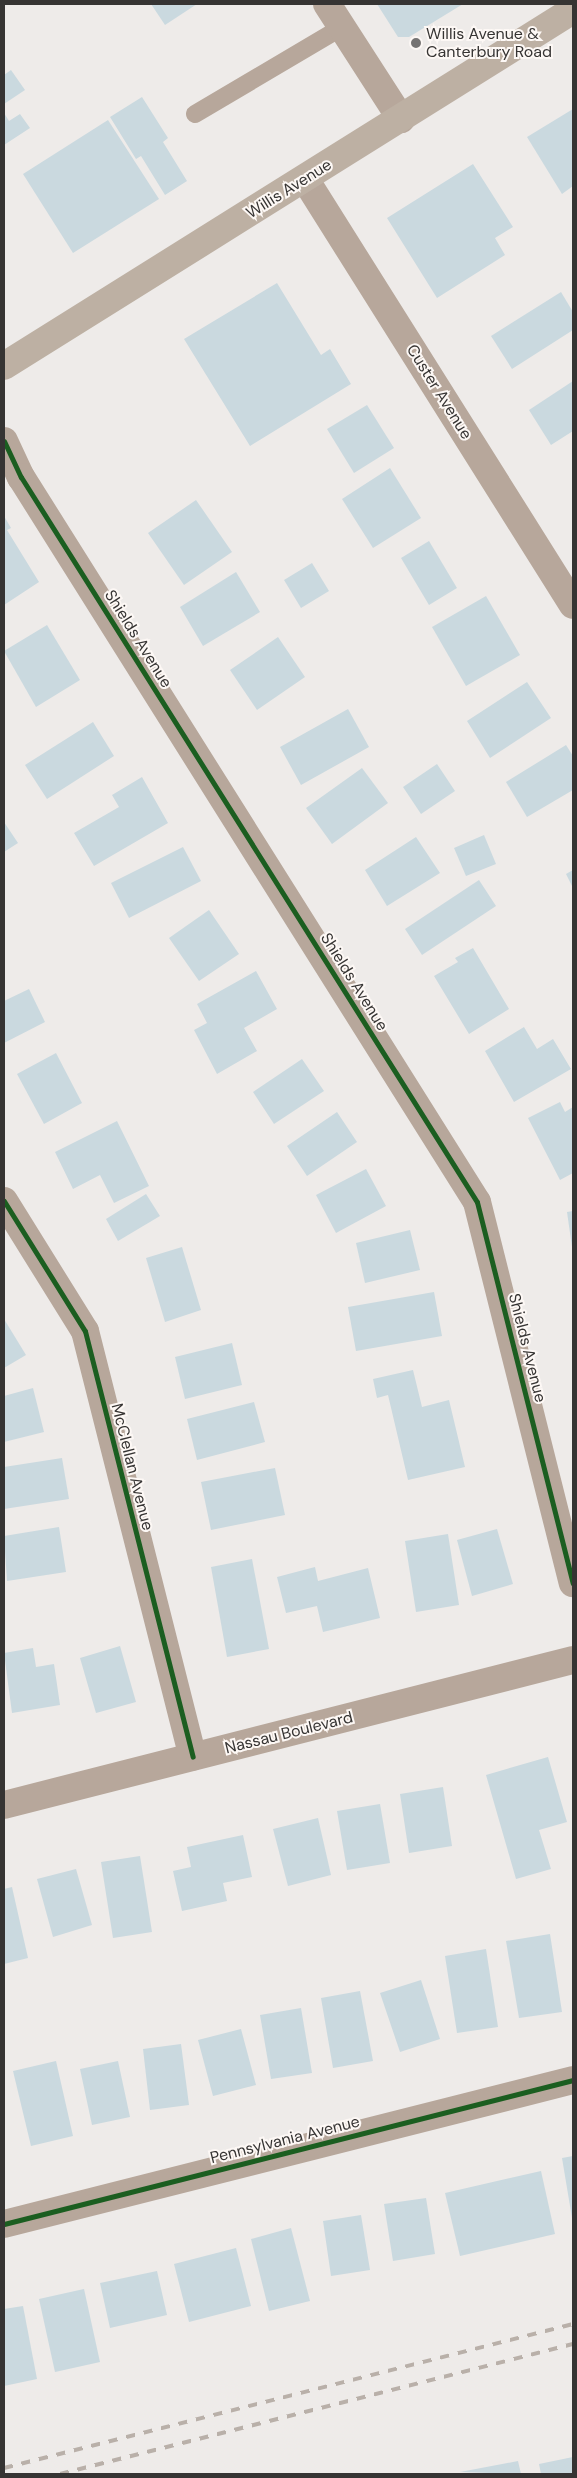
<!DOCTYPE html>
<style>
body{margin:0}
#map{position:relative;width:577px;height:2478px;overflow:hidden;background:#eeebe9;font-family:"DM Sans",sans-serif}
div>[style]{position:absolute}
.building>*{inset:0;background:#cad9df}
.service>*{height:18px;margin:-9px;padding:0 9px;transform-origin:9px;border-radius:9px;background:#b7a79b}
.minor>*{height:28px;margin:-14px;padding:0 14px;transform-origin:14px;border-radius:14px;background:#b7a79b}
.tertiary>*{height:28px;margin:-14px;padding:0 14px;transform-origin:14px;border-radius:14px;background:#b7a79b}
.secondary>*{height:28px;margin:-14px;padding:0 14px;transform-origin:14px;border-radius:14px;background:#bdb0a3}
.rail>*{height:4px;margin-top:-2px;transform-origin:0;background:repeating-linear-gradient(90deg,#b9b0a9 0 9px,transparent 0 18px)}
.cycleway>*{height:5px;margin:-2.5px;padding:0 2.5px;transform-origin:2.5px;border-radius:2.5px;background:#1b5e20}
.dots>*{width:14px;height:14px;translate:-50% -50%;box-sizing:border-box;border:2px solid #fdf8f5;border-radius:50%}
span{translate:-50% -50%;white-space:nowrap;text-align:center;line-height:1.15;-webkit-text-stroke:4px #fdf8f5;paint-order:stroke}
.poi-label{font-size:16px;color:#363433}
.left{translate:0 -50%;text-align:left}
.street-label{font-size:16px;color:#363433}
.frame{position:absolute;inset:0;border:5px solid #363433;pointer-events:none}
</style>
<div id="map">
<div class="building">
<div style="clip-path:polygon(151px 4px,197px 4px,165px 25px)"></div>
<div style="clip-path:polygon(377px 4px,463px 4px,409px 37px,398px 37px)"></div>
<div style="clip-path:polygon(11px 70px,25px 90px,4px 104px,4px 75px)"></div>
<div style="clip-path:polygon(142px 97px,168px 138px,163px 142px,187px 181px,165px 195px,141px 156px,136px 159px,110px 117px)"></div>
<div style="clip-path:polygon(573px 109px,573px 186px,562px 194px,527px 137px)"></div>
<div style="clip-path:polygon(4px 113px,9px 121px,20px 114px,30px 128px,4px 145px)"></div>
<div style="clip-path:polygon(108px 120px,159px 199px,73px 253px,23px 174px)"></div>
<div style="clip-path:polygon(473px 164px,513px 227px,495px 238px,505px 255px,437px 298px,387px 218px)"></div>
<div style="clip-path:polygon(277px 283px,321px 355px,330px 349px,351px 384px,250px 446px,184px 339px)"></div>
<div style="clip-path:polygon(561px 292px,573px 312px,573px 330px,512px 369px,491px 336px)"></div>
<div style="clip-path:polygon(573px 381px,573px 431px,551px 445px,529px 410px)"></div>
<div style="clip-path:polygon(367px 405px,394px 448px,354px 473px,327px 429px)"></div>
<div style="clip-path:polygon(390px 468px,421px 518px,373px 548px,342px 499px)"></div>
<div style="clip-path:polygon(196px 500px,232px 552px,184px 585px,148px 533px)"></div>
<div style="clip-path:polygon(4px 516px,11px 528px,7px 530px,39px 582px,4px 605px)"></div>
<div style="clip-path:polygon(429px 541px,457px 588px,429px 605px,401px 558px)"></div>
<div style="clip-path:polygon(312px 563px,329px 591px,301px 608px,284px 580px)"></div>
<div style="clip-path:polygon(236px 572px,260px 612px,203px 646px,180px 607px)"></div>
<div style="clip-path:polygon(486px 596px,520px 655px,466px 686px,432px 627px)"></div>
<div style="clip-path:polygon(47px 625px,80px 680px,36px 707px,4px 651px)"></div>
<div style="clip-path:polygon(278px 637px,305px 677px,257px 710px,230px 670px)"></div>
<div style="clip-path:polygon(527px 682px,551px 718px,490px 758px,467px 721px)"></div>
<div style="clip-path:polygon(348px 709px,369px 747px,301px 785px,280px 747px)"></div>
<div style="clip-path:polygon(93px 722px,114px 756px,47px 799px,25px 765px)"></div>
<div style="clip-path:polygon(566px 745px,573px 756px,573px 790px,527px 817px,506px 782px)"></div>
<div style="clip-path:polygon(437px 764px,455px 791px,421px 814px,403px 787px)"></div>
<div style="clip-path:polygon(362px 768px,388px 803px,332px 844px,306px 808px)"></div>
<div style="clip-path:polygon(142px 777px,168px 823px,94px 866px,74px 833px,119px 807px,112px 795px)"></div>
<div style="clip-path:polygon(4px 822px,18px 843px,4px 852px)"></div>
<div style="clip-path:polygon(484px 835px,496px 864px,466px 876px,454px 848px)"></div>
<div style="clip-path:polygon(416px 837px,440px 873px,387px 906px,365px 870px)"></div>
<div style="clip-path:polygon(183px 847px,201px 881px,129px 918px,111px 883px)"></div>
<div style="clip-path:polygon(573px 870px,573px 888px,566px 874px)"></div>
<div style="clip-path:polygon(479px 880px,496px 906px,422px 955px,405px 929px)"></div>
<div style="clip-path:polygon(209px 910px,239px 954px,199px 981px,169px 938px)"></div>
<div style="clip-path:polygon(473px 948px,509px 1009px,469px 1034px,434px 976px,458px 962px,455px 958px)"></div>
<div style="clip-path:polygon(256px 971px,277px 1009px,244px 1028px,257px 1051px,217px 1074px,194px 1030px,207px 1023px,197px 1004px)"></div>
<div style="clip-path:polygon(29px 989px,45px 1022px,4px 1043px,4px 1001px)"></div>
<div style="clip-path:polygon(524px 1027px,537px 1049px,553px 1039px,571px 1069px,514px 1102px,485px 1051px)"></div>
<div style="clip-path:polygon(56px 1053px,82px 1103px,44px 1124px,17px 1074px)"></div>
<div style="clip-path:polygon(302px 1059px,324px 1091px,274px 1124px,253px 1092px)"></div>
<div style="clip-path:polygon(560px 1102px,565px 1112px,573px 1107px,573px 1173px,560px 1180px,528px 1118px)"></div>
<div style="clip-path:polygon(337px 1112px,357px 1142px,307px 1176px,287px 1146px)"></div>
<div style="clip-path:polygon(117px 1121px,149px 1186px,114px 1203px,100px 1175px,73px 1189px,55px 1152px)"></div>
<div style="clip-path:polygon(366px 1169px,386px 1206px,336px 1233px,316px 1195px)"></div>
<div style="clip-path:polygon(146px 1194px,160px 1216px,118px 1241px,106px 1219px)"></div>
<div style="clip-path:polygon(573px 1211px,573px 1247px,572px 1247px,567px 1212px)"></div>
<div style="clip-path:polygon(410px 1230px,420px 1270px,365px 1283px,356px 1243px)"></div>
<div style="clip-path:polygon(182px 1247px,201px 1310px,165px 1322px,146px 1258px)"></div>
<div style="clip-path:polygon(434px 1292px,442px 1336px,356px 1351px,348px 1307px)"></div>
<div style="clip-path:polygon(4px 1319px,26px 1355px,4px 1368px)"></div>
<div style="clip-path:polygon(232px 1343px,242px 1385px,185px 1399px,175px 1357px)"></div>
<div style="clip-path:polygon(413px 1370px,422px 1407px,449px 1400px,465px 1467px,408px 1480px,388px 1395px,377px 1398px,373px 1379px)"></div>
<div style="clip-path:polygon(33px 1388px,44px 1432px,4px 1442px,4px 1396px)"></div>
<div style="clip-path:polygon(254px 1402px,265px 1442px,197px 1460px,187px 1419px)"></div>
<div style="clip-path:polygon(62px 1458px,69px 1499px,4px 1509px,4px 1467px)"></div>
<div style="clip-path:polygon(275px 1468px,285px 1515px,211px 1530px,201px 1482px)"></div>
<div style="clip-path:polygon(59px 1527px,66px 1572px,7px 1581px,4px 1536px)"></div>
<div style="clip-path:polygon(497px 1529px,513px 1584px,472px 1596px,457px 1540px)"></div>
<div style="clip-path:polygon(448px 1534px,459px 1605px,416px 1612px,405px 1541px)"></div>
<div style="clip-path:polygon(252px 1559px,269px 1649px,227px 1657px,211px 1567px)"></div>
<div style="clip-path:polygon(315px 1567px,318px 1581px,368px 1568px,380px 1618px,323px 1632px,317px 1606px,286px 1613px,277px 1577px)"></div>
<div style="clip-path:polygon(120px 1646px,136px 1702px,96px 1713px,80px 1658px)"></div>
<div style="clip-path:polygon(33px 1648px,36px 1667px,54px 1664px,60px 1705px,12px 1713px,4px 1653px)"></div>
<div style="clip-path:polygon(548px 1757px,567px 1822px,539px 1830px,551px 1869px,516px 1879px,486px 1775px)"></div>
<div style="clip-path:polygon(443px 1787px,452px 1846px,409px 1853px,400px 1794px)"></div>
<div style="clip-path:polygon(380px 1804px,390px 1863px,347px 1870px,337px 1811px)"></div>
<div style="clip-path:polygon(318px 1818px,331px 1875px,288px 1886px,273px 1829px)"></div>
<div style="clip-path:polygon(243px 1835px,252px 1877px,223px 1883px,227px 1901px,182px 1911px,173px 1871px,191px 1867px,187px 1847px)"></div>
<div style="clip-path:polygon(140px 1856px,152px 1932px,113px 1938px,101px 1862px)"></div>
<div style="clip-path:polygon(76px 1869px,92px 1925px,53px 1937px,37px 1879px)"></div>
<div style="clip-path:polygon(12px 1887px,28px 1958px,4px 1964px,4px 1889px)"></div>
<div style="clip-path:polygon(550px 1934px,562px 2012px,519px 2018px,506px 1941px)"></div>
<div style="clip-path:polygon(486px 1949px,498px 2027px,457px 2033px,445px 1956px)"></div>
<div style="clip-path:polygon(421px 1980px,440px 2039px,400px 2052px,380px 1993px)"></div>
<div style="clip-path:polygon(360px 1991px,373px 2061px,333px 2068px,321px 1998px)"></div>
<div style="clip-path:polygon(301px 2008px,312px 2073px,271px 2079px,260px 2015px)"></div>
<div style="clip-path:polygon(241px 2029px,256px 2085px,213px 2096px,198px 2040px)"></div>
<div style="clip-path:polygon(181px 2044px,189px 2105px,150px 2110px,143px 2049px)"></div>
<div style="clip-path:polygon(56px 2061px,73px 2136px,31px 2146px,13px 2071px)"></div>
<div style="clip-path:polygon(118px 2061px,130px 2117px,92px 2125px,80px 2069px)"></div>
<div style="clip-path:polygon(573px 2156px,573px 2218px,572px 2218px,562px 2158px)"></div>
<div style="clip-path:polygon(541px 2171px,555px 2234px,460px 2256px,445px 2193px)"></div>
<div style="clip-path:polygon(426px 2198px,435px 2254px,393px 2261px,384px 2204px)"></div>
<div style="clip-path:polygon(361px 2215px,370px 2270px,331px 2276px,323px 2221px)"></div>
<div style="clip-path:polygon(291px 2228px,310px 2301px,269px 2311px,251px 2239px)"></div>
<div style="clip-path:polygon(236px 2248px,251px 2306px,189px 2322px,174px 2264px)"></div>
<div style="clip-path:polygon(157px 2271px,167px 2315px,110px 2328px,100px 2283px)"></div>
<div style="clip-path:polygon(84px 2289px,100px 2362px,55px 2372px,39px 2299px)"></div>
<div style="clip-path:polygon(23px 2306px,37px 2379px,4px 2386px,4px 2309px)"></div>
<div style="clip-path:polygon(573px 2457px,573px 2474px,541px 2474px,539px 2464px)"></div>
<div style="clip-path:polygon(518px 2461px,521px 2474px,460px 2472px)"></div>
</div>
<div class="service">
<div style="left:195px;top:114px;width:171px;rotate:-30.6deg"></div>
</div>
<div class="minor">
<div style="left:327px;top:4px;width:137px;rotate:57.2deg"></div>
<div style="left:305px;top:179px;width:503px;rotate:57.83deg"></div>
<div style="left:4px;top:441px;width:40px;rotate:65deg"></div>
<div style="left:21px;top:477px;width:856px;rotate:57.83deg"></div>
<div style="left:477px;top:1202px;width:393px;rotate:75.9deg"></div>
<div style="left:4px;top:1201px;width:153px;rotate:58.1deg"></div>
<div style="left:85px;top:1331px;width:439px;rotate:75.8deg"></div>
<div style="left:4px;top:2224px;width:587px;rotate:-14.2deg"></div>
</div>
<div class="tertiary">
<div style="left:4px;top:1805px;width:587px;rotate:-14.3deg"></div>
</div>
<div class="secondary">
<div style="left:4px;top:366px;width:671px;rotate:-32.03deg"></div>
</div>
<div class="rail">
<div style="left:4px;top:2468px;width:587px;rotate:-14.2deg"></div>
<div style="left:60px;top:2474px;width:529px;rotate:-14.22deg"></div>
</div>
<div class="cycleway">
<div style="left:4px;top:441px;width:40px;rotate:65deg"></div>
<div style="left:21px;top:477px;width:856px;rotate:57.83deg"></div>
<div style="left:477px;top:1202px;width:393px;rotate:75.9deg"></div>
<div style="left:4px;top:1201px;width:153px;rotate:58.1deg"></div>
<div style="left:85px;top:1331px;width:439px;rotate:75.8deg"></div>
<div style="left:4px;top:2224px;width:587px;rotate:-14.2deg"></div>
</div>
<div class="dots">
<div style="left:416px;top:43px;background:#767473"></div>
</div>
<div class="poi-label">
<span class="left" style="left:426px;top:43px">Willis Avenue &amp;<br>Canterbury Road</span>
</div>
<div class="street-label">
<span style="left:289px;top:189px;rotate:-32deg">Willis Avenue</span>
<span style="left:439px;top:392px;rotate:58deg">Custer Avenue</span>
<span style="left:138px;top:639px;rotate:58deg">Shields Avenue</span>
<span style="left:354px;top:982px;rotate:58deg">Shields Avenue</span>
<span style="left:527px;top:1348px;rotate:76deg">Shields Avenue</span>
<span style="left:132px;top:1467px;rotate:76deg">McClellan Avenue</span>
<span style="left:289px;top:1733px;rotate:-14deg">Nassau Boulevard</span>
<span style="left:285px;top:2140px;rotate:-14deg">Pennsylvania Avenue</span>
</div>
<div class="frame"></div>
</div>
